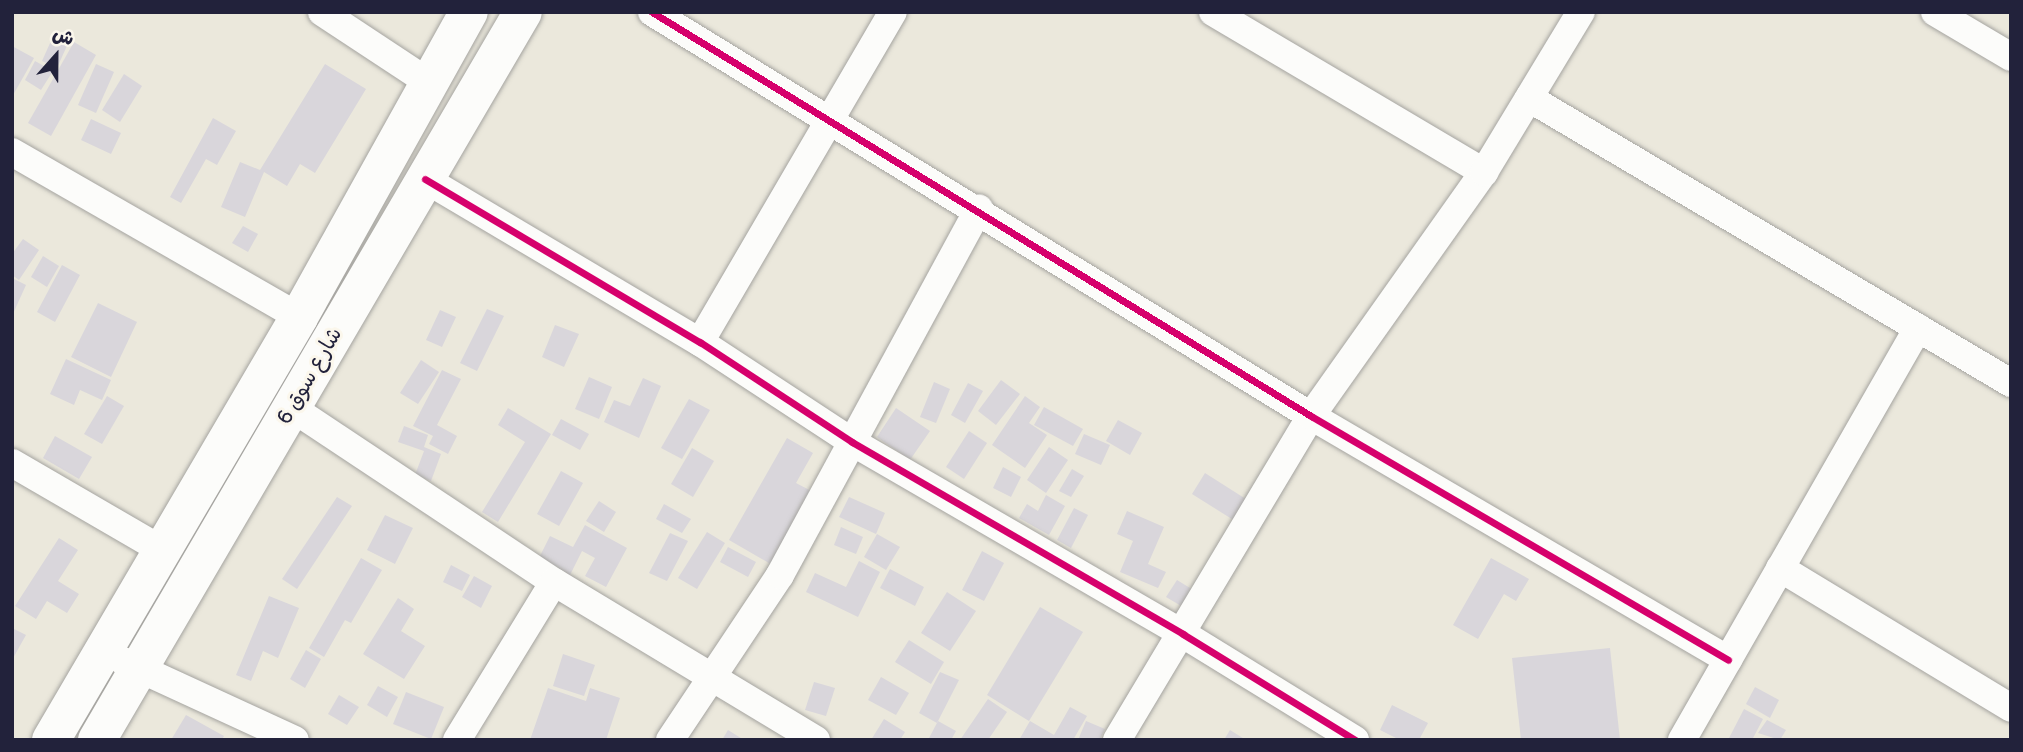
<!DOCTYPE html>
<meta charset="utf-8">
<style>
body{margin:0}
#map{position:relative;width:2023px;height:752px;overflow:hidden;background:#ebe8dc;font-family:Pangolin,"Playpen Sans Arabic",sans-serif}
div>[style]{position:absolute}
.building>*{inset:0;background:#d9d6db}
.roads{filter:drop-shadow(0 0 2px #a5a4a0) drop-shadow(0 0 2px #a5a4a0)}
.street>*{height:28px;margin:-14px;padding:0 14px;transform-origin:14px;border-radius:14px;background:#fcfcfa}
.secondary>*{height:38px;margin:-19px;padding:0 19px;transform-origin:19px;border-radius:19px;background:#fcfcfa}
.cycleway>*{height:7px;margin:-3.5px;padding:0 3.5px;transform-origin:3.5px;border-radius:3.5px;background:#d6006c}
span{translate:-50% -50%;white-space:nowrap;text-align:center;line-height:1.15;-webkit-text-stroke:6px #fbf7ec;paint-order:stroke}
.street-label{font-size:21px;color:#22223b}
.frame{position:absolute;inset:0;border:14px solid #22223b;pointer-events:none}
.north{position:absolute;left:21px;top:21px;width:70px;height:70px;-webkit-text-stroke:5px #fbf7ec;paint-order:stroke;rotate:21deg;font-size:19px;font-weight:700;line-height:28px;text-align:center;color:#22223b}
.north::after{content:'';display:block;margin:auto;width:24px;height:32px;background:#22223b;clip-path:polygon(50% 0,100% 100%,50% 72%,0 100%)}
</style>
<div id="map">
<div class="building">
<div style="clip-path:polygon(55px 32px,70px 39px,57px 68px,42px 61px)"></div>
<div style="clip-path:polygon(74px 42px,96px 55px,51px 136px,28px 123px)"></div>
<div style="clip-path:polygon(12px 46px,34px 58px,12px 97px)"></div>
<div style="clip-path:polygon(35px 61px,53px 71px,41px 90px,25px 80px)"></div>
<div style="clip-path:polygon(96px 64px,114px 72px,96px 113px,78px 105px)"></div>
<div style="clip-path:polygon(325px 64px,366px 89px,315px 173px,300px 164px,287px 186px,264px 172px,245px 217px,221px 207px,240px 162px,260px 170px)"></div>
<div style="clip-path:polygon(124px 74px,142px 86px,120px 122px,102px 110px)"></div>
<div style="clip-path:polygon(213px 118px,236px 131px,217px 165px,206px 159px,181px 203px,170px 197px)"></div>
<div style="clip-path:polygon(91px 119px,121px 133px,111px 154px,81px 140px)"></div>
<div style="clip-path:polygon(243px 226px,258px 234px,248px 252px,232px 243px)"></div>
<div style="clip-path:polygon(23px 239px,39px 250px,19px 280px,12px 275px,12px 254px)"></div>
<div style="clip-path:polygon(43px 256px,59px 266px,47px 287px,31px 277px)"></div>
<div style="clip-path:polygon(62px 265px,80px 275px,55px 322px,37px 312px)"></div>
<div style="clip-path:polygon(12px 278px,26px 285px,12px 316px)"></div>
<div style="clip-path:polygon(98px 303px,137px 322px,111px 377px,71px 357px)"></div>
<div style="clip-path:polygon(487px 309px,504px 316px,477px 371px,460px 363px)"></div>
<div style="clip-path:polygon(440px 310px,456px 317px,442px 347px,426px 340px)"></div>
<div style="clip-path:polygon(555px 325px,579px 334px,564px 367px,542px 357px)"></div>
<div style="clip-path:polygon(66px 359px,111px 380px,102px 400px,80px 390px,74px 405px,50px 394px)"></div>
<div style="clip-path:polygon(421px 360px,439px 372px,418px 404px,400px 393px)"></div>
<div style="clip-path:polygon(442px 370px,461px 379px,437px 425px,457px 436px,448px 454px,429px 444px,433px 436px,413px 426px)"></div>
<div style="clip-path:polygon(589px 377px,612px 387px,599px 419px,575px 409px)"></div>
<div style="clip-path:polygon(643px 378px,661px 386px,639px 438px,604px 422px,614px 400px,630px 406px)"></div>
<div style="clip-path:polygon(1001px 380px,1020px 394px,996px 425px,978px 411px)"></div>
<div style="clip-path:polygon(934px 382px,950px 389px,936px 423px,920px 417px)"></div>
<div style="clip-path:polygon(968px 383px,983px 391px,965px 423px,951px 415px)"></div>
<div style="clip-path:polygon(107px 396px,124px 406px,102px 444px,84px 434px)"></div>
<div style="clip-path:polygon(1025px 396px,1040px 407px,1029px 423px,1047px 435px,1025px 468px,992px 445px)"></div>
<div style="clip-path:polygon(689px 399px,710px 410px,682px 459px,661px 448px)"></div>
<div style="clip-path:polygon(1044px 407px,1083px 429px,1073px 446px,1034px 425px)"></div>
<div style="clip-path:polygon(508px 408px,551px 434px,498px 522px,482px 512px,525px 442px,498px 425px)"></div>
<div style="clip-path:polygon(896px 408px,930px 431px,910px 460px,877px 437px)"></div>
<div style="clip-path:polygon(561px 419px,589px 434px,580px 450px,552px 435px)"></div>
<div style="clip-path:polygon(1118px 420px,1142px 433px,1130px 455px,1106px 441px)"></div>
<div style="clip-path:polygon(404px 426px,428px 435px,424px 447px,441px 454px,431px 481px,415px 475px,424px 451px,398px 442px)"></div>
<div style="clip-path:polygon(969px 431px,987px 443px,964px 479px,946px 467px)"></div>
<div style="clip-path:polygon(1084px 434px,1110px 445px,1101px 465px,1075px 454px)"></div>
<div style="clip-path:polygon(55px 436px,92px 457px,79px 479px,43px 458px)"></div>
<div style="clip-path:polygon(787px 438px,813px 453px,796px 483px,815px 493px,774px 566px,729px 540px)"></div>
<div style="clip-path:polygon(1049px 447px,1068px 460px,1046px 493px,1027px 480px)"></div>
<div style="clip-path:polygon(692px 448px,714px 461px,693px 497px,671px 484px)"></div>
<div style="clip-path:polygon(1003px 467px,1021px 477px,1011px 497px,993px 488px)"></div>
<div style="clip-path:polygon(1072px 469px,1084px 476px,1071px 497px,1059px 491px)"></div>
<div style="clip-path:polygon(561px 471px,583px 483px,559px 526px,537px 514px)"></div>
<div style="clip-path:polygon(1205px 473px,1249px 501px,1235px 521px,1192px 494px)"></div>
<div style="clip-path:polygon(1046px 495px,1065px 506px,1049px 535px,1019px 518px,1027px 504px,1038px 511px)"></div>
<div style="clip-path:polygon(337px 497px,352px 506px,297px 589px,282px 579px)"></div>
<div style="clip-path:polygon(849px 497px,885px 513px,876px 534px,839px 517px)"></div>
<div style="clip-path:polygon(599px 501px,616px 512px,604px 532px,586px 521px)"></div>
<div style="clip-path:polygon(664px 504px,691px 519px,682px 533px,656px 519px)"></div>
<div style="clip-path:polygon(1074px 508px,1088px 515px,1071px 548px,1057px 540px)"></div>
<div style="clip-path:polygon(1127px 511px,1164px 527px,1148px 564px,1166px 572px,1158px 588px,1120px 572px,1133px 541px,1117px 534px)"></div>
<div style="clip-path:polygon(385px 515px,413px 528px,395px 564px,367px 550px)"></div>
<div style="clip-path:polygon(585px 525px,627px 548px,606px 587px,585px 576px,595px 558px,582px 551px,570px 575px,538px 560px,550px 536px,573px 547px)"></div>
<div style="clip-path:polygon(841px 527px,863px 537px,856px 554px,834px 545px)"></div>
<div style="clip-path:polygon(707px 532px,725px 543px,697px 589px,678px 578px)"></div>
<div style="clip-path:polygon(670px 533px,688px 541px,667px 581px,649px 573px)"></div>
<div style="clip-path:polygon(877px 534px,900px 547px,886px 570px,864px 557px)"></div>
<div style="clip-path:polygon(59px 538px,78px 550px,58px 581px,79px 594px,67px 613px,47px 601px,36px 619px,15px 606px)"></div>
<div style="clip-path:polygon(728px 547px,756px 562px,748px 577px,720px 562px)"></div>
<div style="clip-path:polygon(982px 551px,1004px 563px,984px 601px,962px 590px)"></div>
<div style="clip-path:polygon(361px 558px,382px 570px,351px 623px,345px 620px,324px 657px,309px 648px)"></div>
<div style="clip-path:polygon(1491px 558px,1529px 579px,1516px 601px,1504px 594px,1478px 639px,1453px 625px)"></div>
<div style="clip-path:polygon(859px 561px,880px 572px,858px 617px,806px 592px,815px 573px,846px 587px)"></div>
<div style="clip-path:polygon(451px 565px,470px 575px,462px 591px,443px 582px)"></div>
<div style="clip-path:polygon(890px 569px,924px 587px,915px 606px,880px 588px)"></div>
<div style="clip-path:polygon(474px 576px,492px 586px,481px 608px,462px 597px)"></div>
<div style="clip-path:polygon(1177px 580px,1208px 599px,1198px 616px,1166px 597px)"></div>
<div style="clip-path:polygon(947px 592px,976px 611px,950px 651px,921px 633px)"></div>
<div style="clip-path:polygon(269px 596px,299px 608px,278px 658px,263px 651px,251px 681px,236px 675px)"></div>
<div style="clip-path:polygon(398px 598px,414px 609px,401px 631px,425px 646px,404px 679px,363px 654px)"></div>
<div style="clip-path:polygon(1040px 607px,1083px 632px,1029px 721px,987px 695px)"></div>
<div style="clip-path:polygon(12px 628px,26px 635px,12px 660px)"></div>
<div style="clip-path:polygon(909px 640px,944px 662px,931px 684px,895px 662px)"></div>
<div style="clip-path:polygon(1610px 648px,1620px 740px,1521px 740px,1512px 658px)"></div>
<div style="clip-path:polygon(306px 650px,321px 659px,305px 688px,290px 679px)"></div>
<div style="clip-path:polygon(563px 654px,595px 665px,584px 696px,553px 686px)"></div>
<div style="clip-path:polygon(940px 672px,959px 680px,937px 723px,919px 713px)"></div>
<div style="clip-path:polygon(881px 677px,909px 693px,896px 715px,868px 700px)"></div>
<div style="clip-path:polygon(814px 682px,835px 688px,826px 716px,805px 710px)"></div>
<div style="clip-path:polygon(378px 686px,398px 697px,387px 717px,367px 705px)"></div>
<div style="clip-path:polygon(1755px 687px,1779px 700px,1770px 718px,1746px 704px)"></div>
<div style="clip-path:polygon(548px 688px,586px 701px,590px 688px,620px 698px,606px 740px,530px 740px)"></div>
<div style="clip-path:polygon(406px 692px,444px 707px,431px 739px,393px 724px)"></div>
<div style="clip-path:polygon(339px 695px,359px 707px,347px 725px,328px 714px)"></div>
<div style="clip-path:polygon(988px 699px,1007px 712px,988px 740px,960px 740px)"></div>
<div style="clip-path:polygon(1392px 705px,1428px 723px,1419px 740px,1400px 740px,1380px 730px)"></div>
<div style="clip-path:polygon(1070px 707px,1087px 716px,1073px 740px,1019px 740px,1030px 721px,1054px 735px)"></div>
<div style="clip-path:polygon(1744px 709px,1763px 719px,1752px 740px,1728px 740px)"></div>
<div style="clip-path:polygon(186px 715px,224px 736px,222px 740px,171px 740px)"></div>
<div style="clip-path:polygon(884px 719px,905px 732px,900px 740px,871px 740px)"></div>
<div style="clip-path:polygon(1767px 720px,1786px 730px,1780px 740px,1758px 733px)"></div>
<div style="clip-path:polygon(938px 721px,956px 731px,951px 740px,928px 740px)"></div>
<div style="clip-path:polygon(1086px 721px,1105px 729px,1100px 740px,1078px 740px)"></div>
<div style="clip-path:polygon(728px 730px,744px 740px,722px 740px)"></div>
<div style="clip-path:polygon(1230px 730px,1246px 740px,1224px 740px)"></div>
</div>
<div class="roads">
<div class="street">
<div style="left:322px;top:12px;width:127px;rotate:33.4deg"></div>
<div style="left:652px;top:12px;width:773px;rotate:31.51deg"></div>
<div style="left:1311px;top:416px;width:483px;rotate:30.3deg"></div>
<div style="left:1213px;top:12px;width:315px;rotate:30.6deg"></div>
<div style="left:1935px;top:12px;width:88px;rotate:30.6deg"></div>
<div style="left:1529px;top:98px;width:560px;rotate:30.6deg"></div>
<div style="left:12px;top:152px;width:331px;rotate:29.9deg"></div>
<div style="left:425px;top:179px;width:320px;rotate:30.7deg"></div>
<div style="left:700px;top:342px;width:182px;rotate:33.3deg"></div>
<div style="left:852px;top:442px;width:383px;rotate:30.1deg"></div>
<div style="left:1183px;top:634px;width:202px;rotate:31.6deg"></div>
<div style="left:700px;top:342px;width:382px;rotate:-59.7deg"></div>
<div style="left:292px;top:408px;width:315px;rotate:33.6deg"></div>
<div style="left:554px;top:582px;width:306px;rotate:31.1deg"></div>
<div style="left:12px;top:463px;width:176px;rotate:30.1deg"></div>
<div style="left:1780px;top:568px;width:270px;rotate:31.2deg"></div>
<div style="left:123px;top:661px;width:189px;rotate:24.7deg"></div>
<div style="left:457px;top:740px;width:185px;rotate:-58.5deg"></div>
<div style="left:670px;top:740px;width:198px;rotate:-56.3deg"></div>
<div style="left:780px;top:575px;width:417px;rotate:-61.5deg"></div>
<div style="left:1117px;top:740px;width:378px;rotate:-59.1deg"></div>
<div style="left:1311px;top:416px;width:299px;rotate:-54.7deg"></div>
<div style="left:1484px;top:172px;width:187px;rotate:-58.8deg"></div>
<div style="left:1682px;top:740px;width:475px;rotate:-60.2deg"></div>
</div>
<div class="secondary">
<div style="left:51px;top:740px;width:490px;rotate:-59.6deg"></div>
<div style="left:299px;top:317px;width:349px;rotate:-60.9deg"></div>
<div style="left:97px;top:740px;width:843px;rotate:-59.67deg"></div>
</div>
</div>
<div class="cycleway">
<div style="left:652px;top:12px;width:773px;rotate:31.51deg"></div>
<div style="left:1311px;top:416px;width:483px;rotate:30.3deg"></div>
<div style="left:425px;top:179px;width:320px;rotate:30.7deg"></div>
<div style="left:700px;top:342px;width:182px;rotate:33.3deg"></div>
<div style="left:852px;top:442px;width:383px;rotate:30.1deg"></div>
<div style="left:1183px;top:634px;width:202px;rotate:31.6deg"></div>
</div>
<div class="street-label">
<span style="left:310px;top:376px;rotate:-60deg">شارع سوق 6</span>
</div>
<div class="frame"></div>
<div class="north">ش</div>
</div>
